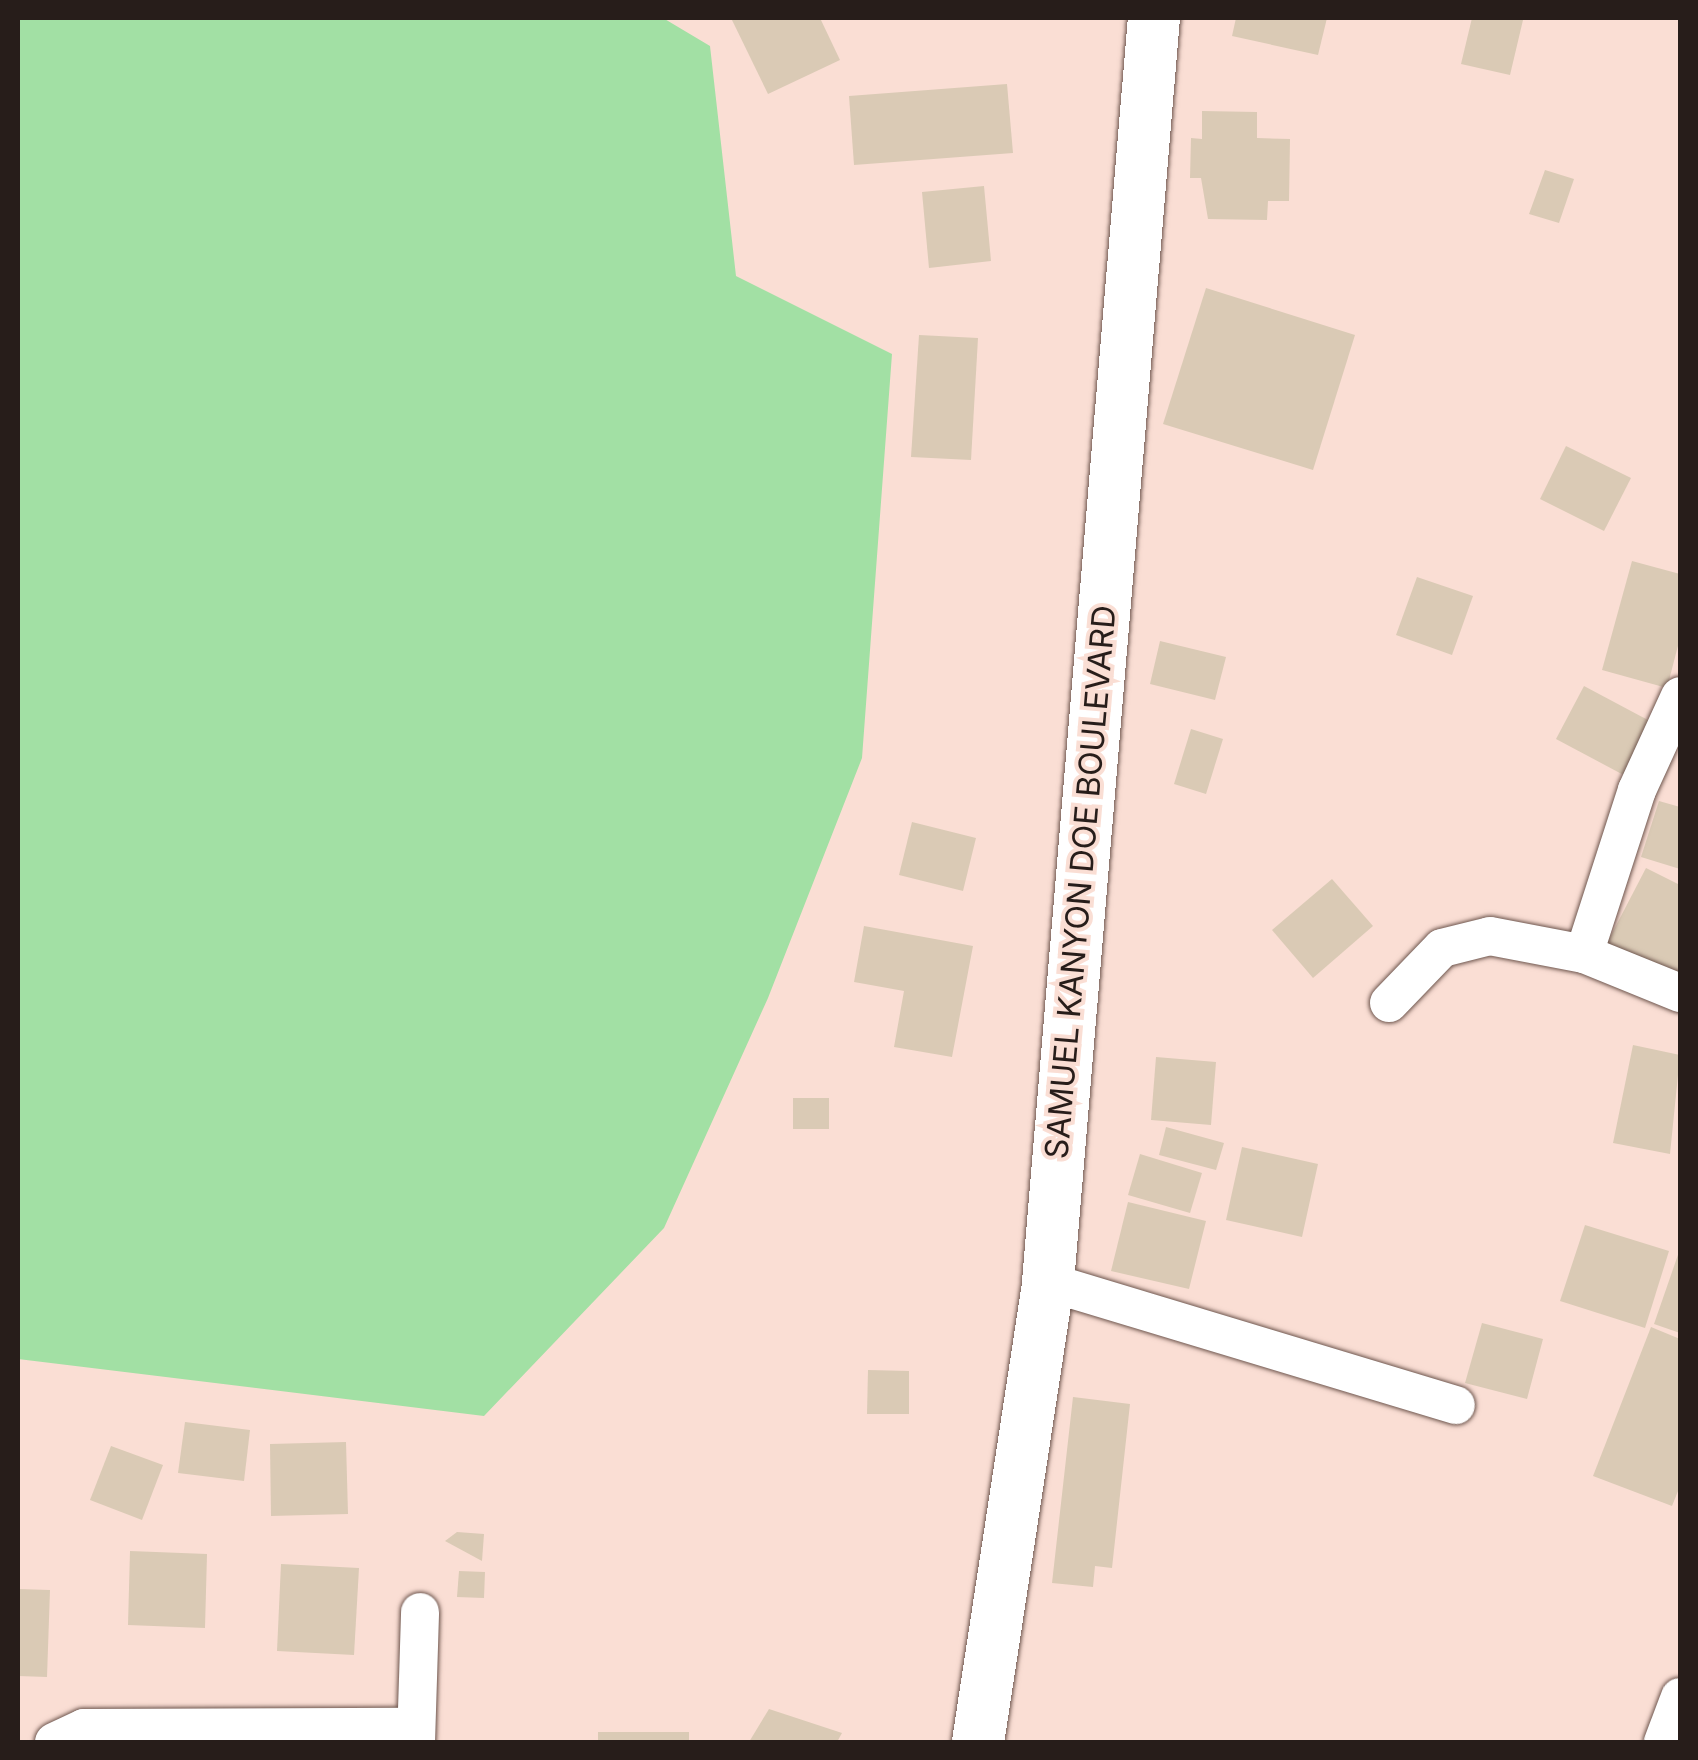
<!DOCTYPE html>
<style>
body{margin:0}
#map{position:relative;width:1698px;height:1760px;overflow:hidden;background:#faded4;font-family:Inter,sans-serif}
div>[style]{position:absolute}
.green>*{inset:0;background:#a2e0a4}
.building>*{inset:0;background:#dacab5}
.roads{filter:drop-shadow(0 0 2px #6e564e) drop-shadow(0 0 2px #6e564e)}
.street>*{height:38px;margin:-19px;padding:0 19px;transform-origin:19px;border-radius:19px;background:#fff}
.secondary>*{height:52px;margin:-26px;padding:0 26px;transform-origin:26px;border-radius:26px;background:#fff}
span{translate:-50% -50%;white-space:nowrap;text-align:center;line-height:1.15;-webkit-text-stroke:8px #faded4;paint-order:stroke}
.street-label{font-size:32px;color:#271d1a}
.frame{position:absolute;inset:0;border:20px solid #271d1a;pointer-events:none}
</style>
<div id="map">
<div class="green">
<div style="clip-path:polygon(18px 18px,663px 18px,710px 46px,736px 276px,892px 354px,862px 758px,768px 998px,664px 1228px,484px 1416px,18px 1359px)"></div>
</div>
<div class="building">
<div style="clip-path:polygon(731px 18px,820px 18px,840px 60px,768px 94px)"></div>
<div style="clip-path:polygon(1236px 18px,1327px 18px,1318px 55px,1232px 36px)"></div>
<div style="clip-path:polygon(1472px 18px,1523px 20px,1510px 75px,1461px 64px)"></div>
<div style="clip-path:polygon(1007px 84px,1013px 153px,854px 165px,849px 96px)"></div>
<div style="clip-path:polygon(1202px 111px,1257px 112px,1257px 138px,1290px 139px,1289px 201px,1268px 201px,1267px 220px,1208px 219px,1201px 178px,1190px 178px,1191px 138px,1202px 139px)"></div>
<div style="clip-path:polygon(1545px 170px,1574px 179px,1559px 223px,1529px 214px)"></div>
<div style="clip-path:polygon(984px 186px,991px 261px,929px 268px,922px 192px)"></div>
<div style="clip-path:polygon(1206px 288px,1355px 335px,1313px 470px,1163px 424px)"></div>
<div style="clip-path:polygon(919px 335px,978px 338px,971px 460px,911px 457px)"></div>
<div style="clip-path:polygon(1566px 446px,1631px 478px,1604px 531px,1540px 499px)"></div>
<div style="clip-path:polygon(1632px 561px,1680px 574px,1680px 638px,1667px 688px,1602px 670px)"></div>
<div style="clip-path:polygon(1417px 577px,1473px 596px,1452px 655px,1396px 635px)"></div>
<div style="clip-path:polygon(1160px 641px,1226px 657px,1215px 700px,1150px 684px)"></div>
<div style="clip-path:polygon(1584px 686px,1661px 727px,1633px 780px,1556px 739px)"></div>
<div style="clip-path:polygon(1191px 729px,1223px 739px,1206px 794px,1174px 784px)"></div>
<div style="clip-path:polygon(1659px 801px,1680px 807px,1680px 869px,1641px 857px)"></div>
<div style="clip-path:polygon(912px 822px,976px 838px,963px 891px,899px 875px)"></div>
<div style="clip-path:polygon(1646px 868px,1680px 885px,1680px 981px,1607px 943px)"></div>
<div style="clip-path:polygon(1332px 879px,1373px 926px,1313px 978px,1272px 930px)"></div>
<div style="clip-path:polygon(864px 926px,973px 946px,952px 1057px,894px 1047px,904px 991px,854px 982px)"></div>
<div style="clip-path:polygon(1633px 1045px,1680px 1055px,1670px 1154px,1613px 1143px)"></div>
<div style="clip-path:polygon(1156px 1057px,1216px 1062px,1211px 1125px,1151px 1120px)"></div>
<div style="clip-path:polygon(793px 1098px,829px 1098px,829px 1129px,793px 1129px)"></div>
<div style="clip-path:polygon(1166px 1127px,1224px 1143px,1216px 1170px,1159px 1155px)"></div>
<div style="clip-path:polygon(1242px 1147px,1318px 1164px,1302px 1237px,1226px 1220px)"></div>
<div style="clip-path:polygon(1140px 1154px,1202px 1173px,1190px 1213px,1128px 1195px)"></div>
<div style="clip-path:polygon(1128px 1202px,1206px 1221px,1189px 1289px,1111px 1271px)"></div>
<div style="clip-path:polygon(1585px 1225px,1669px 1251px,1645px 1328px,1560px 1301px)"></div>
<div style="clip-path:polygon(1680px 1249px,1680px 1333px,1654px 1324px)"></div>
<div style="clip-path:polygon(1482px 1323px,1543px 1339px,1527px 1399px,1465px 1383px)"></div>
<div style="clip-path:polygon(1651px 1327px,1680px 1339px,1680px 1486px,1672px 1506px,1593px 1476px)"></div>
<div style="clip-path:polygon(868px 1370px,909px 1371px,909px 1414px,867px 1414px)"></div>
<div style="clip-path:polygon(1073px 1397px,1130px 1404px,1112px 1568px,1095px 1566px,1093px 1587px,1052px 1583px)"></div>
<div style="clip-path:polygon(185px 1422px,250px 1430px,244px 1481px,178px 1473px)"></div>
<div style="clip-path:polygon(346px 1442px,348px 1514px,271px 1516px,270px 1444px)"></div>
<div style="clip-path:polygon(111px 1446px,163px 1465px,142px 1520px,90px 1500px)"></div>
<div style="clip-path:polygon(457px 1532px,484px 1534px,482px 1561px,445px 1541px)"></div>
<div style="clip-path:polygon(130px 1551px,207px 1554px,205px 1628px,128px 1625px)"></div>
<div style="clip-path:polygon(281px 1564px,359px 1568px,354px 1655px,277px 1651px)"></div>
<div style="clip-path:polygon(459px 1571px,485px 1572px,484px 1598px,457px 1597px)"></div>
<div style="clip-path:polygon(18px 1589px,50px 1590px,47px 1677px,18px 1676px)"></div>
<div style="clip-path:polygon(769px 1709px,842px 1733px,837px 1742px,749px 1742px)"></div>
<div style="clip-path:polygon(598px 1732px,689px 1732px,689px 1742px,598px 1742px)"></div>
</div>
<div class="roads">
<div class="street">
<div style="left:1584px;top:954px;width:172px;rotate:-72.1deg"></div>
<div style="left:1637px;top:790px;width:103px;rotate:-65.4deg"></div>
<div style="left:1389px;top:1003px;width:76px;rotate:-46.1deg"></div>
<div style="left:1442px;top:948px;width:49px;rotate:-14deg"></div>
<div style="left:1490px;top:936px;width:96px;rotate:10.8deg"></div>
<div style="left:1584px;top:954px;width:104px;rotate:22.1deg"></div>
<div style="left:1048px;top:1282px;width:426px;rotate:16.8deg"></div>
<div style="left:54px;top:1742px;width:33px;rotate:-25deg"></div>
<div style="left:84px;top:1728px;width:332px;rotate:-0.2deg"></div>
<div style="left:416px;top:1742px;width:130px;rotate:-88.2deg"></div>
<div style="left:1663px;top:1742px;width:48px;rotate:-69.3deg"></div>
</div>
<div class="secondary">
<div style="left:978px;top:1742px;width:465px;rotate:-81.3deg"></div>
<div style="left:1048px;top:1282px;width:1268px;rotate:-85.21deg"></div>
</div>
</div>
<div class="street-label">
<span style="left:1081px;top:882px;rotate:-85deg">SAMUEL KANYON DOE BOULEVARD</span>
</div>
<div class="frame"></div>
</div>
